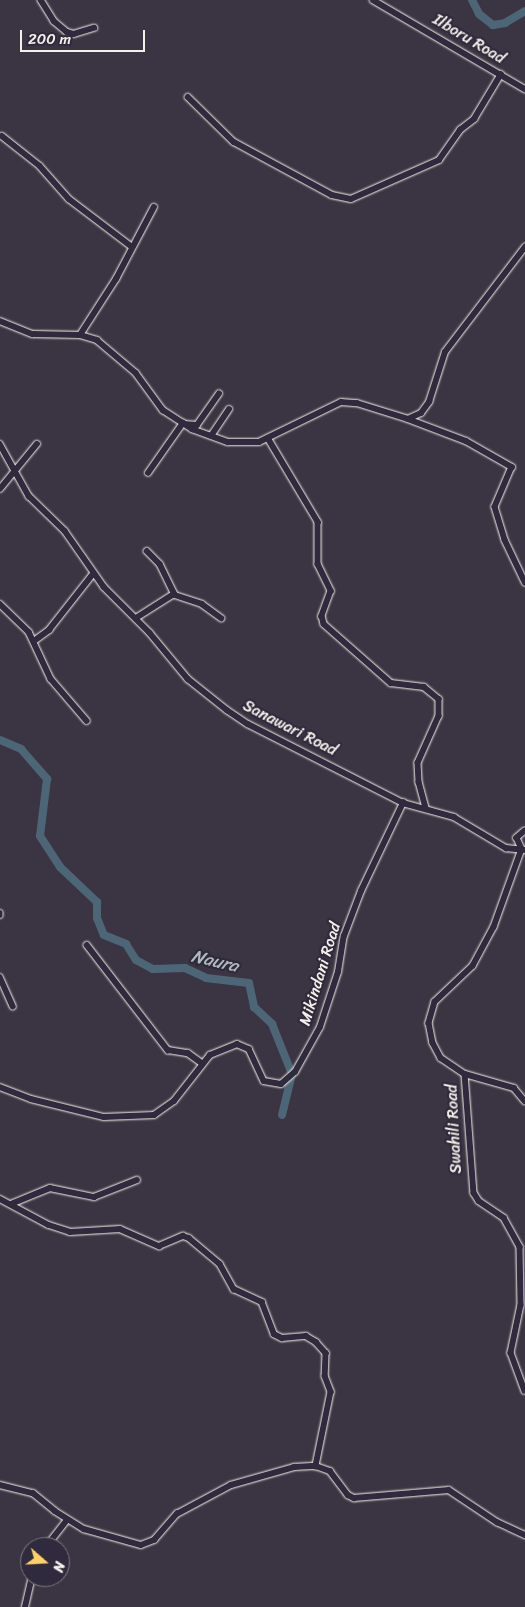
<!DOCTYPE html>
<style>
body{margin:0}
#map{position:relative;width:525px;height:1607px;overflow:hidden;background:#3b3543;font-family:Sriracha,sans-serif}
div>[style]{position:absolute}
.river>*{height:8px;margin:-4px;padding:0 4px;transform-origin:4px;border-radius:4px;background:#4d6677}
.roads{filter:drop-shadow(0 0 1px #f4f1e8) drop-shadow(0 0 1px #f4f1e8)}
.minor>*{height:5.5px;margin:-2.75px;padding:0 2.75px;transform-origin:2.75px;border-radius:2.75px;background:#2f2a3d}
span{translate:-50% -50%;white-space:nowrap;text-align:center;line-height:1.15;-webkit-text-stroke:4.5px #2f2a3d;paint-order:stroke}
.street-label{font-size:16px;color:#f4f1e8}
.water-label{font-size:18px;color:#b1b9bb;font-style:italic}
.north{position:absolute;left:20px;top:1537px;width:50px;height:50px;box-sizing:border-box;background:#2f2a3d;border:1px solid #7e7a81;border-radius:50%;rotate:109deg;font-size:14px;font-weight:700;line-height:20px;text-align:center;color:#f4f1e8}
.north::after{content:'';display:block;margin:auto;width:18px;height:22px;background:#ffd166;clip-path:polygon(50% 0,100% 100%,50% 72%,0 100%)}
.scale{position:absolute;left:20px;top:30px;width:125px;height:22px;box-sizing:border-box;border:2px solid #f4f1e8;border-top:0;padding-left:6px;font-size:15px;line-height:18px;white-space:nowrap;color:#f4f1e8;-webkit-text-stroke:4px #2f2a3d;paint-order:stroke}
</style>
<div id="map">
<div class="river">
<div style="left:472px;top:0;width:16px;rotate:63deg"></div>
<div style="left:479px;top:14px;width:18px;rotate:38deg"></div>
<div style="left:493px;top:25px;width:12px;rotate:-9deg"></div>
<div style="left:505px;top:23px;width:23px;rotate:-31deg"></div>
<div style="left:0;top:740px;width:23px;rotate:23deg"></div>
<div style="left:21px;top:749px;width:40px;rotate:49deg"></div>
<div style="left:47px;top:779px;width:57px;rotate:97deg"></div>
<div style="left:40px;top:836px;width:37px;rotate:57deg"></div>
<div style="left:60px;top:867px;width:51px;rotate:43.4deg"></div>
<div style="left:97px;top:902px;width:16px;rotate:90deg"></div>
<div style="left:97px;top:918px;width:18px;rotate:68deg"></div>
<div style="left:104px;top:935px;width:24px;rotate:22deg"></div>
<div style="left:126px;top:944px;width:19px;rotate:58deg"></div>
<div style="left:136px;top:960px;width:19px;rotate:28deg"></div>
<div style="left:153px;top:969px;width:32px;rotate:-2deg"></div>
<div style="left:185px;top:968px;width:23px;rotate:25deg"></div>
<div style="left:206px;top:978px;width:43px;rotate:6.6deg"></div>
<div style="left:249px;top:983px;width:25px;rotate:78deg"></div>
<div style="left:254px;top:1007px;width:25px;rotate:43deg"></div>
<div style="left:272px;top:1024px;width:54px;rotate:68.2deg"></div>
<div style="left:292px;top:1074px;width:42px;rotate:103.7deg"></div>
</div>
<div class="roads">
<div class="minor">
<div style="left:41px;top:0;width:25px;rotate:58deg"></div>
<div style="left:54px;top:21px;width:17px;rotate:40deg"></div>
<div style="left:67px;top:32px;width:7px;rotate:16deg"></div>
<div style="left:74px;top:34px;width:21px;rotate:-17deg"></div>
<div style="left:373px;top:0;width:176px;rotate:30.4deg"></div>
<div style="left:188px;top:97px;width:64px;rotate:44.4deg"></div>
<div style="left:234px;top:142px;width:111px;rotate:28.4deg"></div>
<div style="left:332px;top:195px;width:19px;rotate:12deg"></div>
<div style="left:351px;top:199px;width:96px;rotate:-23.9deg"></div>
<div style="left:439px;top:160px;width:37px;rotate:-55deg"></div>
<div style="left:460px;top:130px;width:18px;rotate:-38deg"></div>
<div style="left:474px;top:119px;width:52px;rotate:-59deg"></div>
<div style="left:2px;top:136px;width:48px;rotate:38.3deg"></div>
<div style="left:40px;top:166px;width:44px;rotate:48.7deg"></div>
<div style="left:69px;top:199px;width:78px;rotate:37.2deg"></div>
<div style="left:0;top:321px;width:35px;rotate:22deg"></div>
<div style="left:33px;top:334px;width:47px;rotate:1.2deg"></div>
<div style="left:80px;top:335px;width:18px;rotate:16deg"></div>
<div style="left:97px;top:340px;width:51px;rotate:40.2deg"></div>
<div style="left:136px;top:373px;width:46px;rotate:53.9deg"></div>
<div style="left:163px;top:410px;width:35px;rotate:33deg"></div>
<div style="left:192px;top:429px;width:38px;rotate:20deg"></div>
<div style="left:228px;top:442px;width:31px"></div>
<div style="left:259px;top:442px;width:91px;rotate:-26deg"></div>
<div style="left:341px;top:402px;width:16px;rotate:4deg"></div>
<div style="left:357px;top:403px;width:53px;rotate:17.4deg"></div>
<div style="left:408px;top:419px;width:14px;rotate:-25deg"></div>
<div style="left:421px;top:413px;width:14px;rotate:-54deg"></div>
<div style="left:429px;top:402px;width:52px;rotate:-72.3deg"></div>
<div style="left:445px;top:352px;width:132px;rotate:-52.7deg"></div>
<div style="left:80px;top:335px;width:67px;rotate:-57.3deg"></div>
<div style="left:116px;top:279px;width:81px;rotate:-62.2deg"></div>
<div style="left:408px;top:419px;width:62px;rotate:20.8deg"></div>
<div style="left:466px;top:441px;width:53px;rotate:29.5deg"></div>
<div style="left:512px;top:467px;width:43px;rotate:113deg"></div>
<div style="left:495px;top:507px;width:34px;rotate:73deg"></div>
<div style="left:505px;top:540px;width:47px;rotate:64.5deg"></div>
<div style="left:184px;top:424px;width:13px;rotate:4deg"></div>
<div style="left:197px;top:425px;width:38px;rotate:-55deg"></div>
<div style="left:211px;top:436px;width:32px;rotate:-56deg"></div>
<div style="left:268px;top:438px;width:98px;rotate:59.2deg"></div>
<div style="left:318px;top:522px;width:42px;rotate:90deg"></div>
<div style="left:318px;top:564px;width:30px;rotate:64deg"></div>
<div style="left:331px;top:591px;width:27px;rotate:110deg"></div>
<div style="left:322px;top:616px;width:8px;rotate:76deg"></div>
<div style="left:324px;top:624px;width:89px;rotate:41.4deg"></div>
<div style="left:391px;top:683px;width:33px;rotate:7deg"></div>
<div style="left:424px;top:687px;width:19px;rotate:39deg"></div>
<div style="left:439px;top:699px;width:17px;rotate:90deg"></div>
<div style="left:439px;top:716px;width:51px;rotate:114.1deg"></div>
<div style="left:418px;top:763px;width:19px;rotate:87deg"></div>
<div style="left:419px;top:782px;width:28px;rotate:75deg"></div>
<div style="left:0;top:444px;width:60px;rotate:60.9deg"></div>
<div style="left:29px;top:496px;width:50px;rotate:44.2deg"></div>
<div style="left:65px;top:531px;width:68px;rotate:55.1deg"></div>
<div style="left:104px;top:587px;width:65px;rotate:45deg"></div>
<div style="left:150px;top:633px;width:60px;rotate:50.4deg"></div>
<div style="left:188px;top:679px;width:50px;rotate:38.5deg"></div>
<div style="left:227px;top:710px;width:25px;rotate:34deg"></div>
<div style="left:248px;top:724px;width:174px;rotate:27deg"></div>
<div style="left:403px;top:803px;width:53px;rotate:15.4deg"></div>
<div style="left:454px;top:817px;width:61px;rotate:30.8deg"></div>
<div style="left:506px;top:848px;width:19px;rotate:6deg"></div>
<div style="left:148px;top:473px;width:61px;rotate:-55deg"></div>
<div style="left:0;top:489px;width:58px;rotate:-50.6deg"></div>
<div style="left:147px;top:551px;width:18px;rotate:45deg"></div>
<div style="left:160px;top:564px;width:34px;rotate:64deg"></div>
<div style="left:175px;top:595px;width:28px;rotate:18deg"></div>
<div style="left:202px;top:604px;width:24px;rotate:36deg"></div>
<div style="left:0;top:604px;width:40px;rotate:44deg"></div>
<div style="left:29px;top:632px;width:52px;rotate:64.9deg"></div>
<div style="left:51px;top:679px;width:55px;rotate:49.4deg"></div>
<div style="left:136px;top:618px;width:45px;rotate:-32.3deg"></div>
<div style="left:34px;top:641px;width:19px;rotate:-36deg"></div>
<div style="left:49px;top:630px;width:71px;rotate:-51.8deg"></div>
<div style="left:525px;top:831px;width:11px;rotate:139deg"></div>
<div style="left:517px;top:838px;width:12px;rotate:66deg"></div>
<div style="left:522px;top:849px;width:83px;rotate:109.7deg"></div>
<div style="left:494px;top:927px;width:44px;rotate:118.3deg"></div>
<div style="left:473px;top:966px;width:52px;rotate:136.5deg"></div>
<div style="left:435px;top:1002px;width:22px;rotate:106deg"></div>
<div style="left:429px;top:1023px;width:20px;rotate:79deg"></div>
<div style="left:433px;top:1043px;width:17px;rotate:62deg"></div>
<div style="left:441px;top:1058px;width:29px;rotate:34deg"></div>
<div style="left:465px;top:1074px;width:119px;rotate:85.7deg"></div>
<div style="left:474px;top:1193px;width:9px;rotate:58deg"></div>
<div style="left:479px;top:1201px;width:30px;rotate:34deg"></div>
<div style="left:504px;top:1218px;width:33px;rotate:61deg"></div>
<div style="left:520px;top:1247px;width:58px;rotate:89deg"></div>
<div style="left:521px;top:1305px;width:49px;rotate:101.8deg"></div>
<div style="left:511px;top:1353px;width:40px;rotate:69.8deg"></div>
<div style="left:0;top:913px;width:2px;rotate:90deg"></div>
<div style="left:87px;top:945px;width:133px;rotate:52.4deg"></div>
<div style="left:168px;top:1050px;width:20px;rotate:9deg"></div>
<div style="left:188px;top:1053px;width:17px;rotate:36deg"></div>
<div style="left:0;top:977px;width:32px;rotate:66deg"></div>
<div style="left:465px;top:1074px;width:51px;rotate:15.9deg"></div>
<div style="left:514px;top:1088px;width:17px;rotate:50deg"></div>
<div style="left:0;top:1087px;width:33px;rotate:21deg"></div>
<div style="left:31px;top:1099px;width:75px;rotate:13.9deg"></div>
<div style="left:104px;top:1117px;width:50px;rotate:-2.3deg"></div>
<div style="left:154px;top:1115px;width:24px;rotate:-35deg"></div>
<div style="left:174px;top:1101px;width:58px;rotate:-52deg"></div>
<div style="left:210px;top:1055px;width:29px;rotate:-22deg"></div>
<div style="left:237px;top:1044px;width:13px;rotate:23deg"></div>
<div style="left:249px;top:1049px;width:35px;rotate:65deg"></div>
<div style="left:264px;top:1081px;width:17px;rotate:10deg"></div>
<div style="left:281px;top:1084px;width:18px;rotate:-41deg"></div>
<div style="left:295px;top:1072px;width:51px;rotate:-60.9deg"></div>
<div style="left:320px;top:1027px;width:58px;rotate:-71.9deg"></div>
<div style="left:338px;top:972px;width:36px;rotate:-81deg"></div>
<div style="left:344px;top:936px;width:48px;rotate:-69.3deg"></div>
<div style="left:361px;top:891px;width:98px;rotate:-64.5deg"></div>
<div style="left:0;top:1199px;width:55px;rotate:28deg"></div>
<div style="left:49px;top:1225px;width:22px;rotate:18deg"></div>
<div style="left:70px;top:1232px;width:50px;rotate:-3.4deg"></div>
<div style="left:120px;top:1229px;width:43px;rotate:23.6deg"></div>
<div style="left:159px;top:1246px;width:26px;rotate:-23deg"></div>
<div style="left:183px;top:1236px;width:6px;rotate:18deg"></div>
<div style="left:189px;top:1238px;width:40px;rotate:40deg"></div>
<div style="left:220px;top:1264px;width:29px;rotate:61deg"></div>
<div style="left:234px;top:1289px;width:31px;rotate:25deg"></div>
<div style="left:262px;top:1302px;width:34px;rotate:69deg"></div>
<div style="left:274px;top:1334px;width:9px;rotate:27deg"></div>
<div style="left:282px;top:1338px;width:24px;rotate:-5deg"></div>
<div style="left:306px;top:1336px;width:12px;rotate:31deg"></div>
<div style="left:316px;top:1342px;width:15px;rotate:48deg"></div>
<div style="left:326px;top:1353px;width:23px;rotate:92deg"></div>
<div style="left:325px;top:1376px;width:17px;rotate:69deg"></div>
<div style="left:331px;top:1392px;width:76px;rotate:101.5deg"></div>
<div style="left:11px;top:1204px;width:42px;rotate:-22.3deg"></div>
<div style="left:50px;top:1188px;width:45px;rotate:11.6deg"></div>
<div style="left:94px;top:1197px;width:46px;rotate:-21.6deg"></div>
<div style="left:0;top:1485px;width:34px;rotate:14deg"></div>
<div style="left:33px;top:1493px;width:28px;rotate:39deg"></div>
<div style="left:55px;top:1511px;width:34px;rotate:32deg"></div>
<div style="left:84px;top:1529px;width:59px;rotate:15.7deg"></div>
<div style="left:141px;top:1545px;width:14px;rotate:-21deg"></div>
<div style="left:154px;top:1540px;width:35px;rotate:-49deg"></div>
<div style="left:177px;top:1514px;width:61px;rotate:-28.2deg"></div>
<div style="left:231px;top:1485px;width:66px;rotate:-15.9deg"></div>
<div style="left:294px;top:1467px;width:22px;rotate:-3deg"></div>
<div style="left:316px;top:1466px;width:15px;rotate:20deg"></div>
<div style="left:330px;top:1471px;width:30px;rotate:53deg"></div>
<div style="left:348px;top:1495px;width:7px;rotate:27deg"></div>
<div style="left:354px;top:1498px;width:95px;rotate:-4.8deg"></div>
<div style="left:449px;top:1490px;width:58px;rotate:33.7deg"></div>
<div style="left:497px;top:1522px;width:31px;rotate:25deg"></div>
<div style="left:46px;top:1547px;width:34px;rotate:-52deg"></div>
<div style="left:25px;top:1607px;width:31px;rotate:-77deg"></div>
</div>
</div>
<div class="street-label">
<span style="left:469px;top:39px;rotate:31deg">Ilboru Road</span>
<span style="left:290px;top:728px;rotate:27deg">Sanawari Road</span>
<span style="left:320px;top:974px;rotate:-73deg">Mikindani Road</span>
<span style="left:454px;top:1129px;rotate:-93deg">Swahili Road</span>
</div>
<div class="water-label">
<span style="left:215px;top:961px;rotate:13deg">Naura</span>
</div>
<div class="north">N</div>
<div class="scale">200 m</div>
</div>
